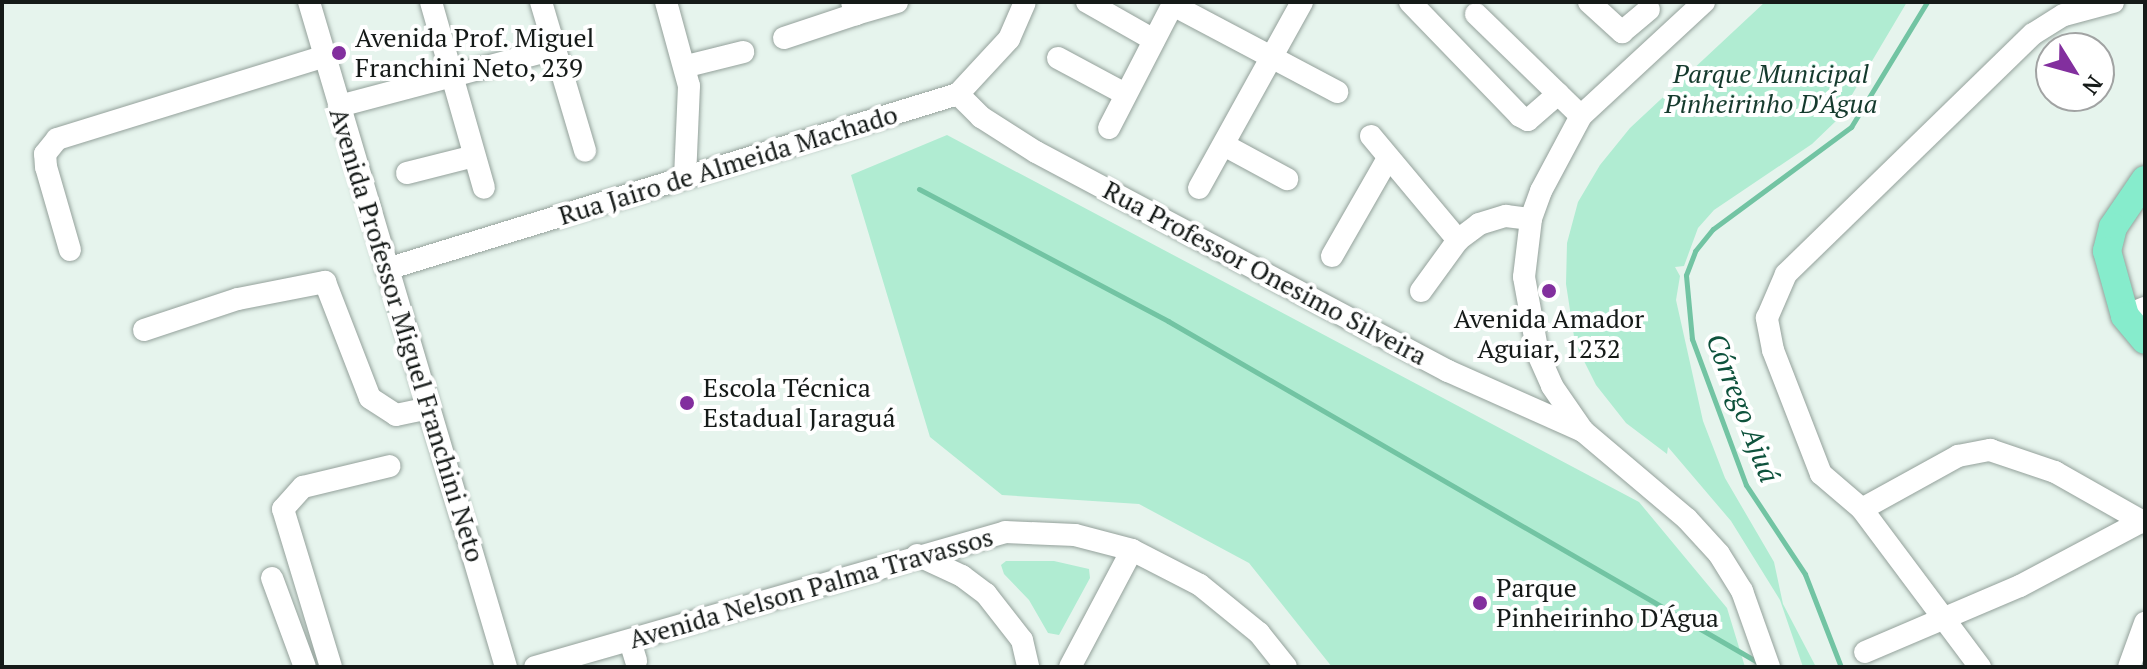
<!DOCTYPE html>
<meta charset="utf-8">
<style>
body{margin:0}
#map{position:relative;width:2147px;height:669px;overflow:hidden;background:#e6f4ed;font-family:"PT Serif",serif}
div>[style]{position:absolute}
.green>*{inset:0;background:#b0ecd2}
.stream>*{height:5px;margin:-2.5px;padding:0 2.5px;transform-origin:2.5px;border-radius:2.5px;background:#72c4a3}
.roads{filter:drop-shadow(0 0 2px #94a19b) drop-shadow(0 0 2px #94a19b)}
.minor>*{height:22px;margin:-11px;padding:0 11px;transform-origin:11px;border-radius:11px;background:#fff}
.major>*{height:28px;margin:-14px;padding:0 14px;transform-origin:14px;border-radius:14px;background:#86eccc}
.dots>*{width:22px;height:22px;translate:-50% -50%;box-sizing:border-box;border:4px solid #fff;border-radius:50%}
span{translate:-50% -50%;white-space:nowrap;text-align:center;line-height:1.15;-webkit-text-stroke:8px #fff;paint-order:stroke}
.poi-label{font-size:26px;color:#151a18}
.left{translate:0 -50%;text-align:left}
.park-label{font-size:26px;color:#153a2d;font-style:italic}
.street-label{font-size:26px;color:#151a18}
.water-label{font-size:28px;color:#0e523c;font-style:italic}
.frame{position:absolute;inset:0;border:4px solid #151a18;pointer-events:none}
.north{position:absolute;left:2035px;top:32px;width:80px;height:80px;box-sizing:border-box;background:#fff;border:2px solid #a1a3a3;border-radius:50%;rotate:127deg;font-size:22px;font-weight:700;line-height:32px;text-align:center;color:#151a18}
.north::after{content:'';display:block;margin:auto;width:28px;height:36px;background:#822f9e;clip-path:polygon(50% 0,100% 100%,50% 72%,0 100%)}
</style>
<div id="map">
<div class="green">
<div style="clip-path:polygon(1765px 2px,1907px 2px,1837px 120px,1812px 144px,1714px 210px,1698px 228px,1684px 266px,1675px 267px,1680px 276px,1676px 300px,1703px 421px,1725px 478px,1774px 562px,1783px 604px,1816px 667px,1803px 667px,1780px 600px,1731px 521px,1668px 447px,1667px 454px,1626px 423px,1596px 385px,1575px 343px,1566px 284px,1567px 243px,1578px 202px,1600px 165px,1630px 128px)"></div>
<div style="clip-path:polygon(947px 135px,1639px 502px,1727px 608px,1745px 667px,1332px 667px,1249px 563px,1139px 504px,1002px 495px,930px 437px,851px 175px)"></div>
<div style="clip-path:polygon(1006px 561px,1054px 561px,1089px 569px,1090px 578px,1059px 635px,1048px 633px,1029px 600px,1004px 574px,1001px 565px)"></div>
</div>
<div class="stream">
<div style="left:919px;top:189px;width:282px;rotate:27.9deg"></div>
<div style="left:1168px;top:321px;width:685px;rotate:30.05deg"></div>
<div style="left:1841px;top:667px;width:100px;rotate:-111.2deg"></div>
<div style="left:1805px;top:574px;width:107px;rotate:-123.5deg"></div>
<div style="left:1746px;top:485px;width:156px;rotate:-110.3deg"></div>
<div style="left:1692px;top:339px;width:64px;rotate:-95.4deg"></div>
<div style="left:1686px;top:275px;width:26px;rotate:-69deg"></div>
<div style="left:1695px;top:251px;width:28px;rotate:-51deg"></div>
<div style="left:1713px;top:229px;width:172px;rotate:-36.5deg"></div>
<div style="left:1851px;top:127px;width:146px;rotate:-58.7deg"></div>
</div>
<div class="roads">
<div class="minor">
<div style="left:309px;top:2px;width:694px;rotate:73.5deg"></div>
<div style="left:431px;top:2px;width:193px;rotate:74.1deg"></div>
<div style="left:541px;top:2px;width:155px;rotate:73.5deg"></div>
<div style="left:666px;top:2px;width:87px;rotate:74.7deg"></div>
<div style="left:689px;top:86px;width:92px;rotate:92.5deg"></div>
<div style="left:852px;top:2px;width:13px;rotate:72deg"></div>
<div style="left:856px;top:14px;width:43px;rotate:-16.3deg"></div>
<div style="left:1087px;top:2px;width:77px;rotate:29.6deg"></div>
<div style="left:1410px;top:2px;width:158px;rotate:46deg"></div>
<div style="left:1520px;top:116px;width:9px;rotate:27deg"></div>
<div style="left:1528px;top:120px;width:40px;rotate:-41deg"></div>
<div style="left:1589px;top:2px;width:45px;rotate:42.3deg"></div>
<div style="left:1622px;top:32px;width:35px;rotate:-40deg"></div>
<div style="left:1704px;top:2px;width:168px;rotate:137.2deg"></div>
<div style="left:1581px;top:116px;width:85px;rotate:118.1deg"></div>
<div style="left:1541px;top:191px;width:30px;rotate:110deg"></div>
<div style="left:1531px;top:219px;width:58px;rotate:96.9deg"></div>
<div style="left:1524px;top:277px;width:78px;rotate:79.7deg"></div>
<div style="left:1538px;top:354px;width:35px;rotate:66deg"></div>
<div style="left:1552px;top:386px;width:55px;rotate:55.4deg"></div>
<div style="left:1583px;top:431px;width:136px;rotate:40.2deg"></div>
<div style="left:1687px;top:519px;width:47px;rotate:47.6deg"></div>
<div style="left:1719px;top:554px;width:44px;rotate:58.1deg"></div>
<div style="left:1742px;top:591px;width:81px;rotate:70.4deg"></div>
<div style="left:1173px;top:5px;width:186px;rotate:27.9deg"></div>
<div style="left:1476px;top:14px;width:146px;rotate:44.2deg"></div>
<div style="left:784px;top:38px;width:76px;rotate:-18.4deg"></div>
<div style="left:1058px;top:58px;width:76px;rotate:28.2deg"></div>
<div style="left:687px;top:66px;width:58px;rotate:-14deg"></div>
<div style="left:958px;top:94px;width:33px;rotate:45deg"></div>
<div style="left:981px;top:117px;width:65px;rotate:32.5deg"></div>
<div style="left:1036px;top:152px;width:467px;rotate:28deg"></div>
<div style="left:1448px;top:371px;width:148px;rotate:24deg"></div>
<div style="left:339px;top:106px;width:222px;rotate:-14.8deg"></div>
<div style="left:1109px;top:128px;width:142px;rotate:-62.7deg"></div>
<div style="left:1371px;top:136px;width:136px;rotate:50.1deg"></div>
<div style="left:1224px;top:145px;width:72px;rotate:28.4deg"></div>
<div style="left:407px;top:173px;width:69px;rotate:-14.2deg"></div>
<div style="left:1199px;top:188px;width:213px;rotate:-61deg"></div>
<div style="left:70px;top:250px;width:86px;rotate:-106.1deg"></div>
<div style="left:46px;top:167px;width:13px;rotate:-94deg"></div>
<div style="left:45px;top:154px;width:19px;rotate:-51deg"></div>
<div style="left:57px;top:139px;width:281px;rotate:-17.2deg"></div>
<div style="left:1332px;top:256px;width:111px;rotate:-60.2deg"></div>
<div style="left:387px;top:269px;width:597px;rotate:-17.04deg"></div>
<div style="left:958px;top:94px;width:75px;rotate:-47.2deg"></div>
<div style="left:1009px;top:39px;width:40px;rotate:-66.6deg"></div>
<div style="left:1421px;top:291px;width:63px;rotate:-54deg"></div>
<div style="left:1458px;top:240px;width:26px;rotate:-37deg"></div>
<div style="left:1479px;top:224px;width:28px;rotate:-17deg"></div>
<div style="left:1506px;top:216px;width:25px;rotate:7deg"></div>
<div style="left:2125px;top:316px;width:22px;rotate:-22deg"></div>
<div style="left:144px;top:330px;width:99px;rotate:-18.3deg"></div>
<div style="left:238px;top:299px;width:89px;rotate:-11.1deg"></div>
<div style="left:325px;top:282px;width:124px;rotate:68.8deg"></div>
<div style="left:370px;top:398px;width:31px;rotate:33deg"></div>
<div style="left:396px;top:415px;width:34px;rotate:-12deg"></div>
<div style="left:1862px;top:509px;width:110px;rotate:-28.9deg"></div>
<div style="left:1958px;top:456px;width:33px;rotate:-11deg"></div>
<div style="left:1990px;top:450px;width:69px;rotate:18.7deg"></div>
<div style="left:2055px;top:472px;width:103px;rotate:29.5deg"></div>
<div style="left:917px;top:555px;width:50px;rotate:25deg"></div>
<div style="left:962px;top:576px;width:30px;rotate:37deg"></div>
<div style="left:986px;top:594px;width:58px;rotate:52deg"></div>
<div style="left:1022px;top:640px;width:28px;rotate:77deg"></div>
<div style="left:272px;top:578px;width:95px;rotate:69.7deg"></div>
<div style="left:630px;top:641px;width:21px;rotate:73deg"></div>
<div style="left:1865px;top:652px;width:168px;rotate:-23.1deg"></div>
<div style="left:2020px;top:586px;width:138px;rotate:-28deg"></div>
<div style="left:331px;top:667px;width:165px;rotate:-106.9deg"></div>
<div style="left:283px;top:509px;width:30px;rotate:-48deg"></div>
<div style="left:303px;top:487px;width:89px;rotate:-13.6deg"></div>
<div style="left:535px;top:667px;width:489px;rotate:-16deg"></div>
<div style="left:1005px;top:532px;width:70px;rotate:2.5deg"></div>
<div style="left:1075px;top:535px;width:59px;rotate:14.7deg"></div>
<div style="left:1132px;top:550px;width:76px;rotate:27.2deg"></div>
<div style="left:1200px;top:585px;width:76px;rotate:39.1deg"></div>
<div style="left:1259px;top:633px;width:43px;rotate:51.5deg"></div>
<div style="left:1070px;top:667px;width:132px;rotate:-62.1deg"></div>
<div style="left:1980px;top:667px;width:197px;rotate:-126.8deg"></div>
<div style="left:1862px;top:509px;width:54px;rotate:-139.5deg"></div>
<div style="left:1821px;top:474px;width:133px;rotate:-111.2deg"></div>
<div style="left:1773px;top:350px;width:33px;rotate:-101deg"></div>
<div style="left:1767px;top:318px;width:48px;rotate:-66.6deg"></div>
<div style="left:1786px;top:274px;width:344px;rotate:-44.2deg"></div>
<div style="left:2033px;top:34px;width:36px;rotate:-32deg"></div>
<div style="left:2064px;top:15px;width:51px;rotate:-14.9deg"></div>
<div style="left:2129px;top:667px;width:47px;rotate:-70deg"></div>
</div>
<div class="major">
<div style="left:2145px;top:180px;width:57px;rotate:124.2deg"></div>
<div style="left:2113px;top:227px;width:25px;rotate:104deg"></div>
<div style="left:2107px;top:251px;width:67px;rotate:74.5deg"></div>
<div style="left:2125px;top:316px;width:31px;rotate:50deg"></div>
</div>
</div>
<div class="dots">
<div style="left:339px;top:53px;background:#822f9e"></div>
<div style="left:1549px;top:291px;background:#822f9e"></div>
<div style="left:687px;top:403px;background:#822f9e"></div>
<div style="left:1480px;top:603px;background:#822f9e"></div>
</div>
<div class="poi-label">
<span class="left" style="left:355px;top:53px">Avenida Prof. Miguel<br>Franchini Neto, 239</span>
<span style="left:1549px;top:334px">Avenida Amador<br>Aguiar, 1232</span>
<span class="left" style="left:703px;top:403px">Escola Técnica<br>Estadual Jaraguá</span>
<span class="left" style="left:1496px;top:603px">Parque<br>Pinheirinho D'Água</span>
</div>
<div class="park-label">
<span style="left:1771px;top:89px">Parque Municipal<br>Pinheirinho D'Água</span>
</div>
<div class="street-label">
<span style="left:728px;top:165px;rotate:-17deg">Rua Jairo de Almeida Machado</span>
<span style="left:1265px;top:273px;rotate:28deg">Rua Professor Onesimo Silveira</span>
<span style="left:407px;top:335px;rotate:73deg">Avenida Professor Miguel Franchini Neto</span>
<span style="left:811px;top:588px;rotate:-16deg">Avenida Nelson Palma Travassos</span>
</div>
<div class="water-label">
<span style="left:1743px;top:408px;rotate:69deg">Córrego Ajuá</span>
</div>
<div class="frame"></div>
<div class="north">N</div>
</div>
